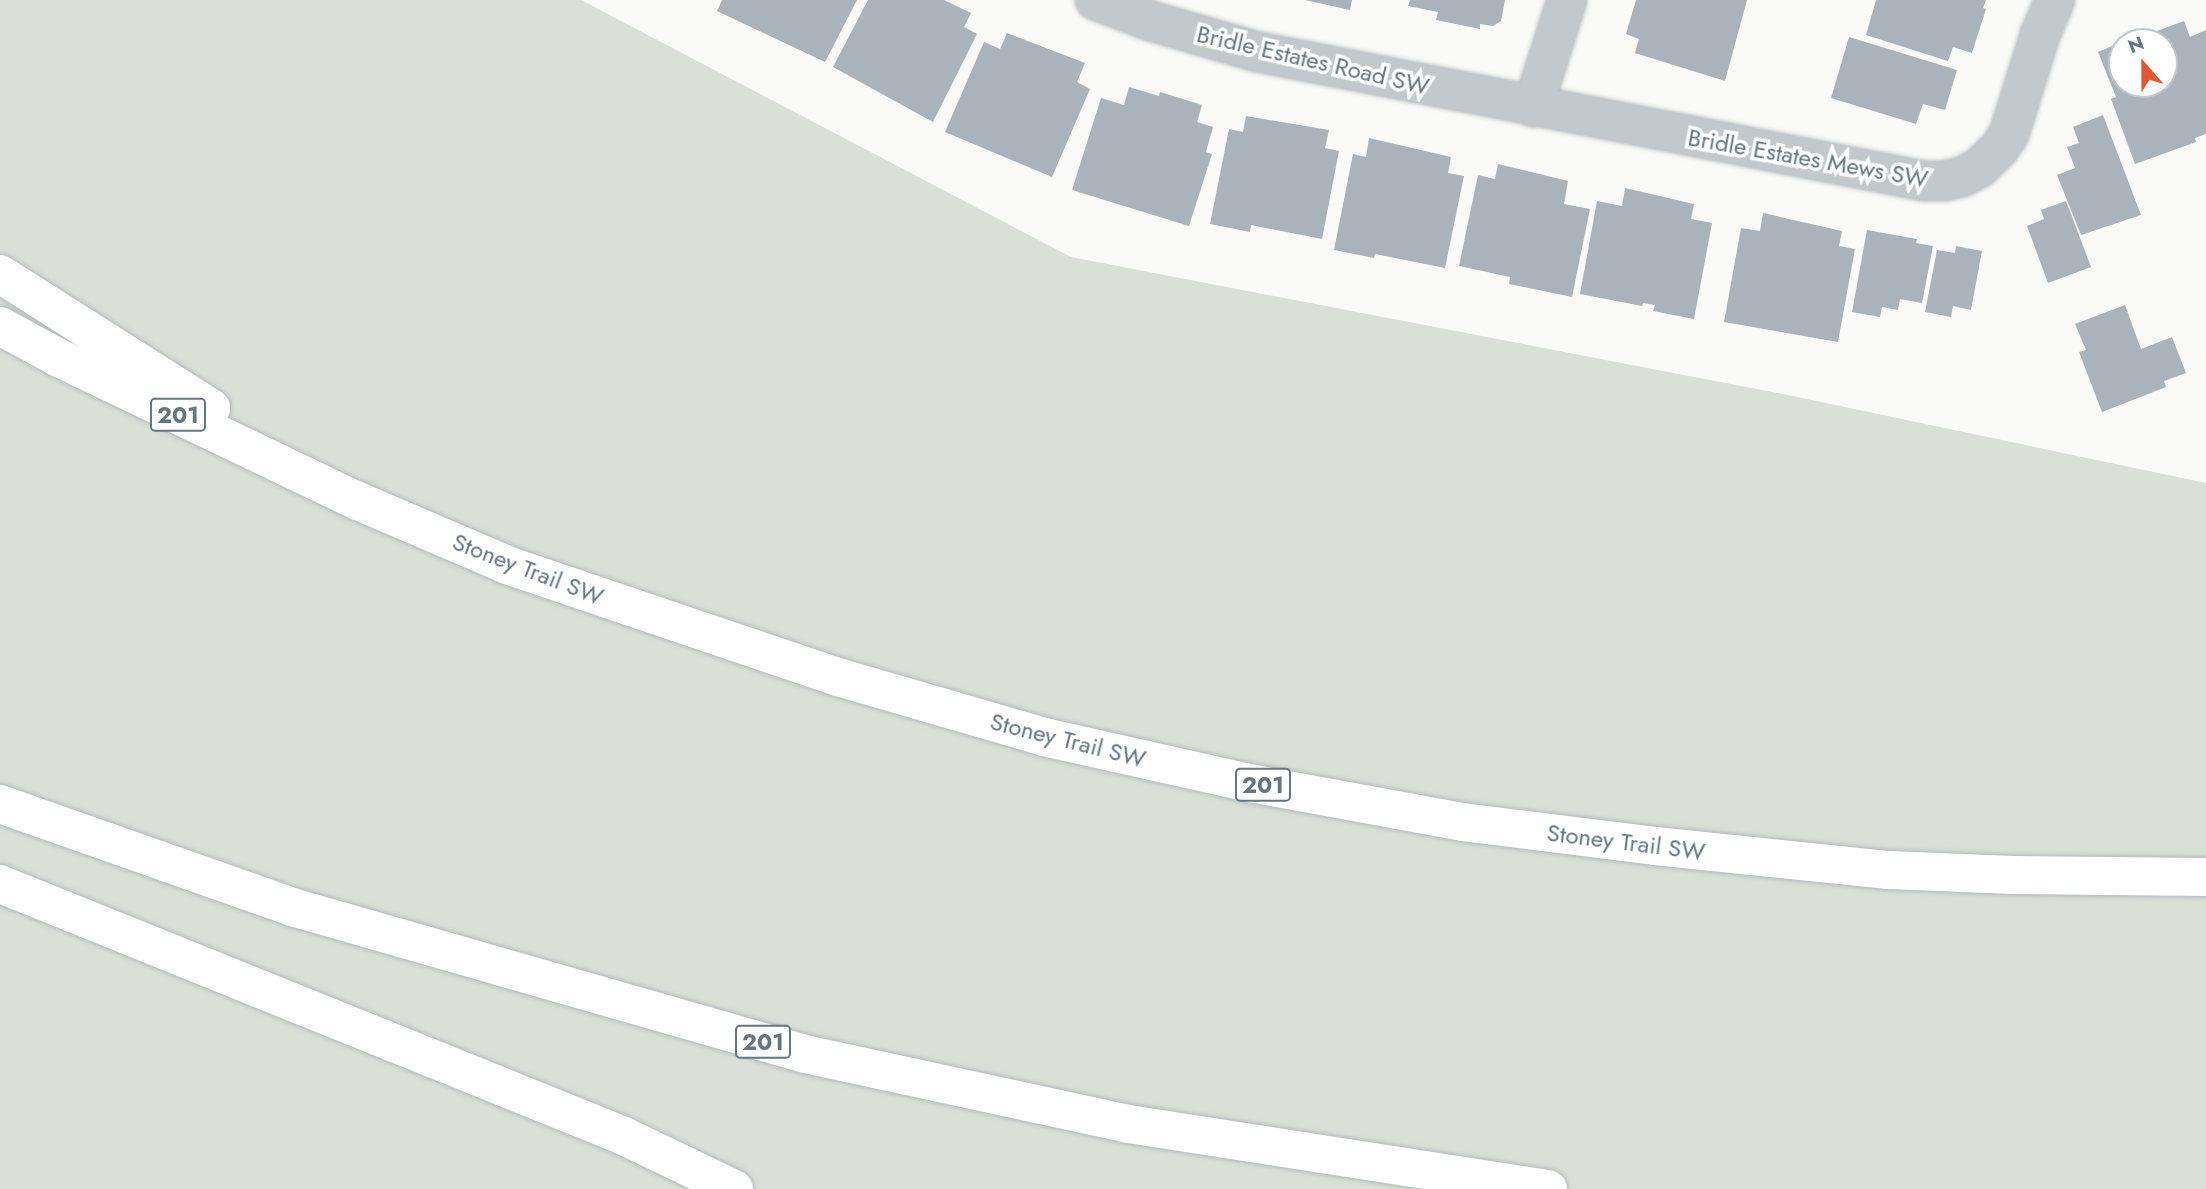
<!DOCTYPE html>
<style>
body{margin:0}
#map{position:relative;width:2206px;height:1189px;overflow:hidden;background:#fafaf8;font-family:Jost,sans-serif}
div>[style]{position:absolute}
.green>*{inset:0;background:#dadfd7}
.building>*{inset:0;background:#aab3b9}
.roads{filter:drop-shadow(0 0 2px #b4b9bd) drop-shadow(0 0 2px #b4b9bd)}
.minor>*{height:38px;margin:-19px;padding:0 19px;transform-origin:19px;border-radius:19px;background:#c3c8cc}
.highway>*{height:38px;margin:-19px;padding:0 19px;transform-origin:19px;border-radius:19px;background:#fff}
span{translate:-50% -50%;white-space:nowrap;text-align:center;line-height:1.15;-webkit-text-stroke:7px #fff;paint-order:stroke}
.shield-label span{padding:2px 5px;background:#fff;border:2px solid;border-radius:5px;-webkit-text-stroke-width:0}
.shield-label{font-size:23px;color:#657683;font-weight:700}
.street-label{font-size:24px;color:#657683}
.north{position:absolute;left:2108px;top:28px;width:70px;height:70px;box-sizing:border-box;background:#fff;border:2px solid #c1c8cd;border-radius:50%;rotate:339deg;font-size:19px;font-weight:700;line-height:28px;text-align:center;color:#657683}
.north::after{content:'';display:block;margin:auto;width:24px;height:32px;background:#e4572e;clip-path:polygon(50% 0,100% 100%,50% 72%,0 100%)}
</style>
<div id="map">
<div class="green">
<div style="clip-path:polygon(0 0,581px 0,1071px 257px,1783px 394px,2206px 483px,2206px 1189px,0 1189px)"></div>
</div>
<div class="building">
<div style="clip-path:polygon(722px 0,857px 0,825px 62px,717px 11px)"></div>
<div style="clip-path:polygon(868px 0,944px 0,971px 13px,964px 27px,977px 34px,933px 122px,833px 67px)"></div>
<div style="clip-path:polygon(1305px 0,1352px 0,1350px 10px)"></div>
<div style="clip-path:polygon(1410px 0,1505px 0,1501px 21px,1493px 26px,1480px 24px,1480px 29px,1436px 20px,1438px 12px,1408px 6px)"></div>
<div style="clip-path:polygon(1636px 0,1747px 0,1725px 81px,1635px 53px,1639px 39px,1626px 34px)"></div>
<div style="clip-path:polygon(1876px 0,1986px 0,1983px 8px,1986px 9px,1972px 53px,1953px 47px,1948px 61px,1866px 35px)"></div>
<div style="clip-path:polygon(evenodd,2184px 21px,2190px 37px,2206px 30px,2206px 134px,2195px 138px,2196px 142px,2135px 164px,2111px 99px,2116px 97px,2098px 52px,2152px 29px,2154px 32px,2184px 21px,2122px 42px,2164px 42px,2164px 84px,2122px 84px,2122px 42px)"></div>
<div style="clip-path:polygon(1007px 33px,1085px 63px,1077px 82px,1090px 89px,1052px 177px,945px 132px,984px 42px,1000px 49px)"></div>
<div style="clip-path:polygon(1849px 37px,1957px 70px,1945px 110px,1923px 104px,1916px 124px,1831px 98px)"></div>
<div style="clip-path:polygon(1129px 87px,1159px 96px,1160px 92px,1202px 105px,1197px 122px,1213px 127px,1206px 152px,1212px 154px,1189px 226px,1072px 190px,1101px 98px,1124px 105px)"></div>
<div style="clip-path:polygon(2103px 115px,2141px 215px,2081px 235px,2057px 175px,2075px 168px,2067px 147px,2079px 143px,2073px 127px)"></div>
<div style="clip-path:polygon(1246px 116px,1329px 130px,1325px 148px,1339px 151px,1322px 239px,1251px 225px,1250px 232px,1210px 224px,1229px 129px,1243px 132px)"></div>
<div style="clip-path:polygon(1369px 138px,1451px 157px,1448px 173px,1464px 176px,1445px 268px,1375px 254px,1374px 258px,1334px 250px,1353px 154px,1366px 157px)"></div>
<div style="clip-path:polygon(1498px 164px,1568px 181px,1564px 204px,1590px 209px,1572px 297px,1509px 284px,1510px 277px,1459px 266px,1478px 175px,1495px 179px)"></div>
<div style="clip-path:polygon(1625px 188px,1694px 204px,1691px 219px,1712px 223px,1694px 319px,1653px 311px,1655px 305px,1643px 303px,1642px 306px,1580px 294px,1597px 201px,1622px 206px)"></div>
<div style="clip-path:polygon(2066px 201px,2091px 267px,2048px 283px,2027px 226px,2044px 219px,2041px 210px)"></div>
<div style="clip-path:polygon(1763px 213px,1842px 231px,1839px 246px,1855px 249px,1838px 342px,1724px 322px,1741px 228px,1760px 231px)"></div>
<div style="clip-path:polygon(1867px 230px,1917px 239px,1916px 243px,1933px 246px,1922px 303px,1900px 299px,1898px 310px,1882px 307px,1880px 317px,1852px 312px)"></div>
<div style="clip-path:polygon(1956px 246px,1982px 251px,1971px 310px,1953px 306px,1951px 317px,1925px 312px,1937px 250px,1955px 253px)"></div>
<div style="clip-path:polygon(2125px 305px,2141px 349px,2172px 337px,2186px 373px,2164px 381px,2166px 387px,2102px 412px,2079px 352px,2086px 350px,2075px 324px)"></div>
</div>
<div class="roads">
<div class="minor">
<div style="left:1095px;top:0;width:60px;rotate:20.6deg"></div>
<div style="left:1151px;top:21px;width:111px;rotate:16.2deg"></div>
<div style="left:1258px;top:52px;width:678px;rotate:10.96deg"></div>
<div style="left:1924px;top:181px;width:20px"></div>
<div style="left:1944px;top:181px;width:18px;rotate:-13deg"></div>
<div style="left:1962px;top:177px;width:19px;rotate:-28deg"></div>
<div style="left:1979px;top:168px;width:28px;rotate:-44deg"></div>
<div style="left:1999px;top:149px;width:18px;rotate:-56deg"></div>
<div style="left:2009px;top:134px;width:104px;rotate:-72.6deg"></div>
<div style="left:2040px;top:35px;width:38px;rotate:-67deg"></div>
<div style="left:1533px;top:107px;width:112px;rotate:-72.4deg"></div>
</div>
<div class="highway">
<div style="left:0;top:274px;width:250px;rotate:32.4deg"></div>
<div style="left:0;top:326px;width:65px;rotate:28.5deg"></div>
<div style="left:57px;top:357px;width:334px;rotate:25.6deg"></div>
<div style="left:358px;top:501px;width:162px;rotate:23.2deg"></div>
<div style="left:507px;top:565px;width:349px;rotate:18.7deg"></div>
<div style="left:838px;top:677px;width:215px;rotate:16.2deg"></div>
<div style="left:1044px;top:737px;width:211px;rotate:12.6deg"></div>
<div style="left:1250px;top:783px;width:216px;rotate:10.4deg"></div>
<div style="left:1462px;top:822px;width:194px;rotate:7.1deg"></div>
<div style="left:1655px;top:846px;width:235px;rotate:5.9deg"></div>
<div style="left:1889px;top:870px;width:124px;rotate:2.3deg"></div>
<div style="left:2013px;top:875px;width:193px;rotate:0.6deg"></div>
<div style="left:0;top:804px;width:310px;rotate:19.4deg"></div>
<div style="left:292px;top:907px;width:534px;rotate:15.99deg"></div>
<div style="left:805px;top:1054px;width:330px;rotate:12.2deg"></div>
<div style="left:1128px;top:1124px;width:425px;rotate:8.8deg"></div>
<div style="left:0;top:884px;width:673px;rotate:21.99deg"></div>
<div style="left:624px;top:1136px;width:122px;rotate:25.7deg"></div>
</div>
</div>
<div class="shield-label">
<span style="left:178px;top:415px">201</span>
<span style="left:1263px;top:785px">201</span>
<span style="left:763px;top:1042px">201</span>
</div>
<div class="street-label">
<span style="left:1313px;top:60px;rotate:13deg">Bridle Estates Road SW</span>
<span style="left:1808px;top:158px;rotate:10deg">Bridle Estates Mews SW</span>
<span style="left:528px;top:569px;rotate:21deg">Stoney Trail SW</span>
<span style="left:1068px;top:740px;rotate:14deg">Stoney Trail SW</span>
<span style="left:1626px;top:842px;rotate:7deg">Stoney Trail SW</span>
</div>
<div class="north">N</div>
</div>
